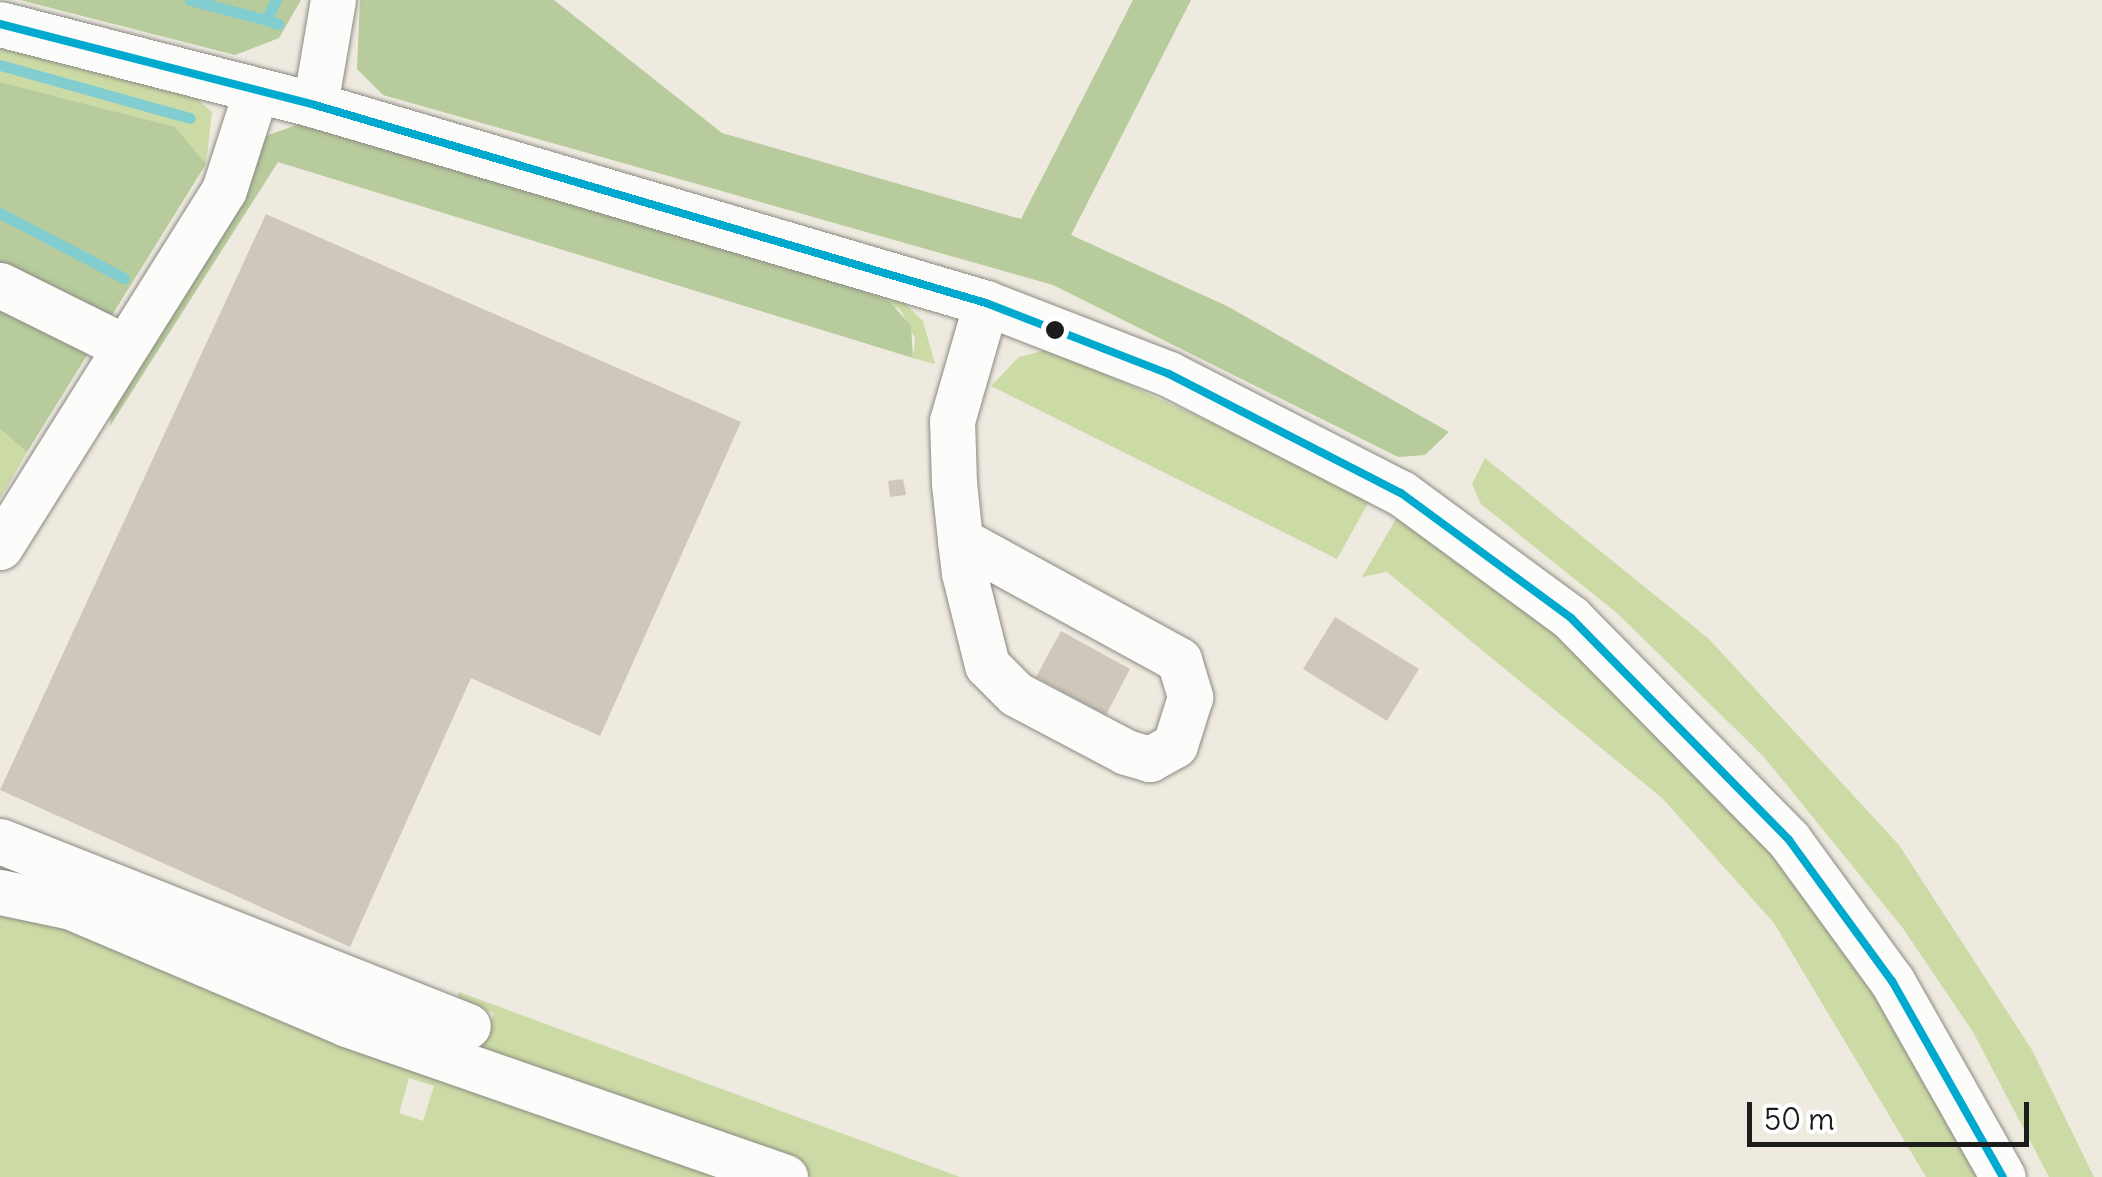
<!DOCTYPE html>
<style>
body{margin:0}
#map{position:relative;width:2102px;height:1177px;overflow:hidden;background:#eeeadf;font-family:Delius,sans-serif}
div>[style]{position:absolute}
.green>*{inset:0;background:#ccdba5}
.forest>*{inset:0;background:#b8cb9c}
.stream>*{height:11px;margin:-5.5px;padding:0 5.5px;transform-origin:5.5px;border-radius:5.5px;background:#82cdd0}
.building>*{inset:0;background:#cfc7bb}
.roads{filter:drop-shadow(0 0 2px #8c8984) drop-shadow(0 0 2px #8c8984)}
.minor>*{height:45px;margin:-22.5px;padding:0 22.5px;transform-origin:22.5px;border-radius:22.5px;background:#fcfcfa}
.bus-1>*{height:8px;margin:-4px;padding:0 4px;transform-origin:4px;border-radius:4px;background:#00a9ce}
.dots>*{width:28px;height:28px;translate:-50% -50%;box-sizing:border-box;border:5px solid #fff;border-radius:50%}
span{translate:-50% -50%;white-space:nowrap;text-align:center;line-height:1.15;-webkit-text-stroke:8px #fff;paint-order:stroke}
.scale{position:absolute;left:1747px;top:1102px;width:282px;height:45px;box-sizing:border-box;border:5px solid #1c1c1c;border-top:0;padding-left:12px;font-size:30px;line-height:35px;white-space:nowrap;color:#1c1c1c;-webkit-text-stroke:8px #fff;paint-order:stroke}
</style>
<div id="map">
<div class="green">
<div style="clip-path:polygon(0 36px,182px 86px,212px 112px,206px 164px,174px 127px,0 82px)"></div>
<div style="clip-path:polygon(762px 252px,900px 299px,923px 321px,935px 364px,913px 358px,915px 338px,900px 309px)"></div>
<div style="clip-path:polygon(1050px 349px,1372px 496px,1337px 559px,991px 386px,1019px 357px)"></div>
<div style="clip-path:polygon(0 429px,27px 452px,0 499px)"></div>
<div style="clip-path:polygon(1485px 458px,1708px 638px,1899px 845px,2032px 1050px,2094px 1177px,2049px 1177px,1973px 1032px,1902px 927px,1764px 757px,1617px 613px,1481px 504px,1472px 484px)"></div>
<div style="clip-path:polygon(1399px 514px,1518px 597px,1736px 807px,1856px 959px,1982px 1177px,1926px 1177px,1774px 923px,1662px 798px,1387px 572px,1362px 577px)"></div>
<div style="clip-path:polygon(0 857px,481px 1043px,494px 1013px,457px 999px,459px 992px,960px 1177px,812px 1177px,0 878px)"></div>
<div style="clip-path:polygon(evenodd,0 903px,745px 1177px,0 1177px,0 903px,409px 1078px,434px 1086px,423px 1121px,399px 1113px,409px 1078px)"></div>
</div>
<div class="forest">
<div style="clip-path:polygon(20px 0,301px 0,279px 38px,235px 55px)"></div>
<div style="clip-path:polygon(360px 0,554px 0,722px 133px,1021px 219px,1133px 0,1191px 0,1071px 235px,1227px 306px,1449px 432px,1425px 455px,1398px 457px,1053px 285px,383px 95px,357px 69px)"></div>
<div style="clip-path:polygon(0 82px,175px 127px,206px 164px,27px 452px,0 429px)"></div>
<div style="clip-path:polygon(302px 123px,762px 252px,890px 302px,911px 326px,913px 358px,278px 162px,110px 426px,112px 401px,263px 137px)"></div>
</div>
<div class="stream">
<div style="left:190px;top:0;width:79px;rotate:14.7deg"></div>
<div style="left:276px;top:0;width:22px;rotate:117deg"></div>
<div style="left:266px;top:20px;width:13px;rotate:18deg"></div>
<div style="left:0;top:65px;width:197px;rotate:15.6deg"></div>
<div style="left:0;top:213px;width:140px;rotate:27.7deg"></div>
</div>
<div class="building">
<div style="clip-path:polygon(266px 214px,741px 422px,600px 736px,471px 678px,350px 947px,0 790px)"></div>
<div style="clip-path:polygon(903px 479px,906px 495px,890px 497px,888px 481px)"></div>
<div style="clip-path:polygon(1335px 617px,1419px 669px,1387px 721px,1303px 669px)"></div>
<div style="clip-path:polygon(1061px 631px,1130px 669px,1106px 715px,1036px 677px)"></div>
</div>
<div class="roads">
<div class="minor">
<div style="left:0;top:24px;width:325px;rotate:14.4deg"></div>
<div style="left:315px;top:105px;width:700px;rotate:16.44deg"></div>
<div style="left:986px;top:303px;width:196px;rotate:21.2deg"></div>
<div style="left:1169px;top:374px;width:261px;rotate:27.2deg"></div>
<div style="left:1401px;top:493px;width:211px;rotate:36.3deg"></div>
<div style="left:1571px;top:618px;width:311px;rotate:45.5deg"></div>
<div style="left:1789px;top:840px;width:175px;rotate:53.9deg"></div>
<div style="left:1892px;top:981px;width:225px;rotate:60.5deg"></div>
<div style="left:315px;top:105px;width:107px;rotate:-80.3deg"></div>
<div style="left:0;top:285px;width:137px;rotate:26.4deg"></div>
<div style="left:960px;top:540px;width:250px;rotate:28.7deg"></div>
<div style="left:1179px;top:660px;width:39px;rotate:73deg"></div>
<div style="left:1190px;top:697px;width:50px;rotate:107.4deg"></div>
<div style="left:1175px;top:745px;width:29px;rotate:151deg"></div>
<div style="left:1150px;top:759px;width:25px;rotate:-164deg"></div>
<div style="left:1126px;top:752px;width:124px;rotate:-152.2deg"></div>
<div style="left:1016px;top:694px;width:41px;rotate:-135deg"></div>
<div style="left:987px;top:665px;width:95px;rotate:-104deg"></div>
<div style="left:964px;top:573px;width:33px;rotate:-97deg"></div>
<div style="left:960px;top:540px;width:57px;rotate:-96deg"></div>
<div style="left:954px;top:483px;width:62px;rotate:-91.8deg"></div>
<div style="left:952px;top:421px;width:123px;rotate:-73.9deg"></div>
<div style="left:0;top:547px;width:421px;rotate:-57.9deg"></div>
<div style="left:224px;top:190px;width:104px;rotate:-72.1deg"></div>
<div style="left:0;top:841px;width:503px;rotate:21.57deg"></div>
<div style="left:0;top:892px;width:73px;rotate:11.9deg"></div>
<div style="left:71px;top:907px;width:299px;rotate:23deg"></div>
<div style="left:346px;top:1024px;width:465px;rotate:19.2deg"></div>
</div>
</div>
<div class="bus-1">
<div style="left:0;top:24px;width:325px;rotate:14.4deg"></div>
<div style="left:315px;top:105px;width:700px;rotate:16.44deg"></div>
<div style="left:986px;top:303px;width:196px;rotate:21.2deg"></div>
<div style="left:1169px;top:374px;width:261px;rotate:27.2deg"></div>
<div style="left:1401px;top:493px;width:211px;rotate:36.3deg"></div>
<div style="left:1571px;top:618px;width:311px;rotate:45.5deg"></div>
<div style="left:1789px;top:840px;width:175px;rotate:53.9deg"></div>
<div style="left:1892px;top:981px;width:225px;rotate:60.5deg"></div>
</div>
<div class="dots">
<div style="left:1055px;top:330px;background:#1c1c1c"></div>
</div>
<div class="scale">50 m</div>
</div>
